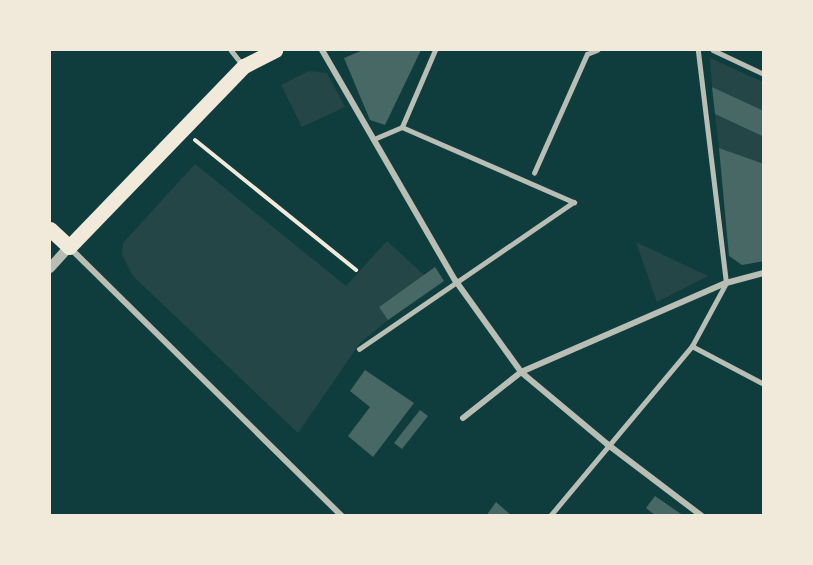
<!DOCTYPE html>
<style>
body{margin:0}
#map{position:relative;width:813px;height:565px;overflow:hidden;background:#0f3d3e;font-family:"PT Sans Narrow",sans-serif}
div>[style]{position:absolute}
.green>*{inset:0;background:#244646}
.building>*{inset:0;background:#486865}
.path>*{height:4px;margin:-2px;padding:0 2px;transform-origin:2px;border-radius:2px;background:#f1e9da}
.service>*{height:4.5px;margin:-2.25px;padding:0 2.25px;transform-origin:2.25px;border-radius:2.25px;background:#b8beb3}
.minor>*{height:6px;margin:-3px;padding:0 3px;transform-origin:3px;border-radius:3px;background:#b8beb3}
.tertiary>*{height:10px;margin:-5px;padding:0 5px;transform-origin:5px;border-radius:5px;background:#b8beb3}
.primary>*{height:15px;margin:-7.5px;padding:0 7.5px;transform-origin:7.5px;border-radius:7.5px;background:#f1e9da}
span{translate:-50% -50%;white-space:nowrap;text-align:center;line-height:1.15;-webkit-text-stroke:6px #f1e9da;paint-order:stroke}
.frame{position:absolute;inset:0;border:51px solid #f1e9da;pointer-events:none}
</style>
<div id="map">
<div class="green">
<div style="clip-path:polygon(710px 58px,763px 82px,763px 111px,712px 87px)"></div>
<div style="clip-path:polygon(309px 71px,327px 73px,345px 107px,302px 127px,281px 85px)"></div>
<div style="clip-path:polygon(715px 114px,763px 137px,763px 164px,719px 148px)"></div>
<div style="clip-path:polygon(195px 164px,346px 286px,387px 241px,424px 275px,379px 307px,388px 320px,360px 343px,298px 433px,133px 276px,122px 255px,123px 243px)"></div>
<div style="clip-path:polygon(636px 242px,708px 276px,657px 302px)"></div>
</div>
<div class="building">
<div style="clip-path:polygon(363px 50px,421px 50px,385px 125px,370px 120px,344px 58px)"></div>
<div style="clip-path:polygon(712px 87px,764px 111px,764px 137px,715px 114px)"></div>
<div style="clip-path:polygon(719px 148px,764px 164px,764px 261px,742px 265px,729px 256px)"></div>
<div style="clip-path:polygon(435px 267px,444px 281px,388px 320px,379px 307px)"></div>
<div style="clip-path:polygon(365px 370px,414px 403px,373px 457px,348px 436px,370px 407px,350px 391px)"></div>
<div style="clip-path:polygon(420px 410px,428px 416px,402px 449px,394px 443px)"></div>
<div style="clip-path:polygon(655px 496px,684px 516px,656px 516px,646px 508px)"></div>
<div style="clip-path:polygon(496px 502px,512px 516px,486px 516px)"></div>
</div>
<div class="path">
<div style="left:195px;top:140px;width:207px;rotate:38.9deg"></div>
</div>
<div class="service">
<div style="left:231px;top:50px;width:18px;rotate:52deg"></div>
<div style="left:713px;top:50px;width:56px;rotate:25.2deg"></div>
<div style="left:402px;top:127px;width:84px;rotate:-66.8deg"></div>
<div style="left:374px;top:139px;width:30px;rotate:-23deg"></div>
<div style="left:402px;top:127px;width:188px;rotate:23.6deg"></div>
<div style="left:534px;top:173px;width:130px;rotate:-66deg"></div>
<div style="left:587px;top:54px;width:11px;rotate:-22deg"></div>
<div style="left:692px;top:346px;width:81px;rotate:27.8deg"></div>
<div style="left:359px;top:349px;width:260px;rotate:-34.4deg"></div>
<div style="left:550px;top:516px;width:222px;rotate:-50.1deg"></div>
<div style="left:692px;top:346px;width:72px;rotate:-61.6deg"></div>
<div style="left:726px;top:283px;width:235px;rotate:-96.9deg"></div>
</div>
<div class="minor">
<div style="left:322px;top:50px;width:266px;rotate:60deg"></div>
<div style="left:455px;top:280px;width:113px;rotate:54.3deg"></div>
<div style="left:521px;top:372px;width:112px;rotate:39.9deg"></div>
<div style="left:607px;top:444px;width:119px;rotate:37.2deg"></div>
<div style="left:69px;top:247px;width:383px;rotate:44.6deg"></div>
<div style="left:463px;top:418px;width:74px;rotate:-38.4deg"></div>
<div style="left:521px;top:372px;width:223px;rotate:-23.5deg"></div>
<div style="left:726px;top:283px;width:39px;rotate:-15deg"></div>
</div>
<div class="tertiary">
<div style="left:50px;top:268px;width:28px;rotate:-48deg"></div>
</div>
<div class="primary">
<div style="left:50px;top:229px;width:26px;rotate:43deg"></div>
<div style="left:69px;top:247px;width:252px;rotate:-46deg"></div>
<div style="left:244px;top:66px;width:35px;rotate:-27deg"></div>
</div>
<div class="frame"></div>
</div>
